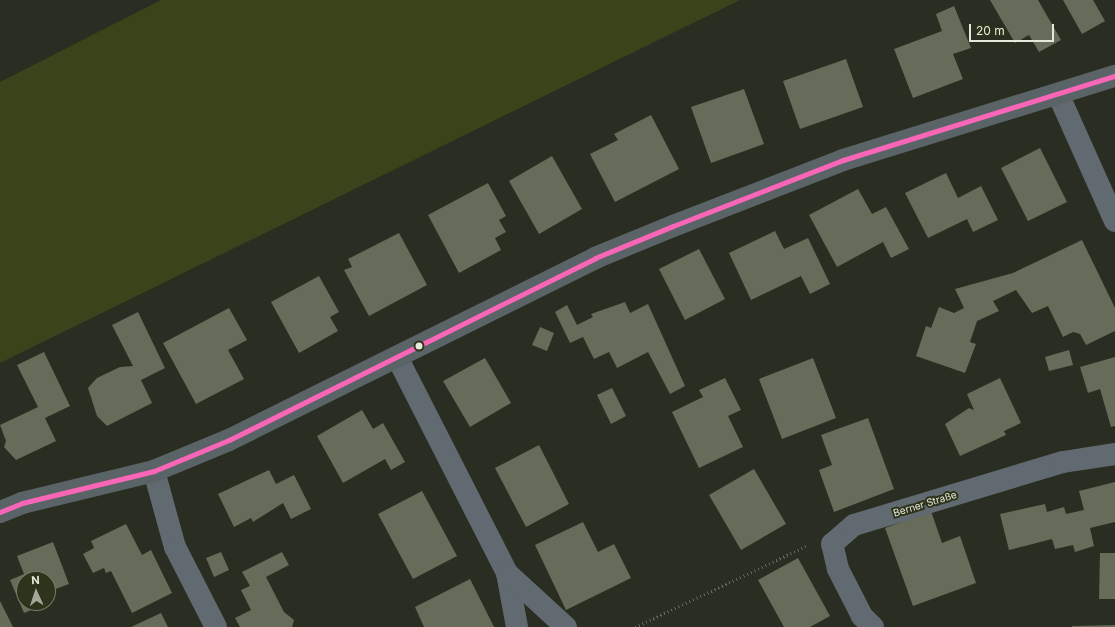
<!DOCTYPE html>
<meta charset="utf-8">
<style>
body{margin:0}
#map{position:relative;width:1115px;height:627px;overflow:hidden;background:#2a2d21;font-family:Inter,sans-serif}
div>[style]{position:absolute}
.green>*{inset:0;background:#3a431a}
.building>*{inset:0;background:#676b59}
.path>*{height:2.5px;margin-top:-1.25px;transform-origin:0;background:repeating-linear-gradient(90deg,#616868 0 1px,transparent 0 4px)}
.street>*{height:22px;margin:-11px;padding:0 11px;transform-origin:11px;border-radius:11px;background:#616a70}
.secondary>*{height:22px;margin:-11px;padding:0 11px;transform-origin:11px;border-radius:11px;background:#5a6365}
.bus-1>*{height:5px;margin:-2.5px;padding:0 2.5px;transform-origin:2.5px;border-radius:2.5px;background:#fa66b7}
.dots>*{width:11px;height:11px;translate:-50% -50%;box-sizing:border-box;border:2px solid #2e331b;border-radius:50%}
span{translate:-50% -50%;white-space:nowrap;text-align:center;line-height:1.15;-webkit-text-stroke:4px #2e331b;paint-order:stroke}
.street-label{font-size:10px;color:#e5e9da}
.north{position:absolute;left:16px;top:571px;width:40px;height:40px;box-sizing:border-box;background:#2e331b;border:1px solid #777c67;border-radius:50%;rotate:357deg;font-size:11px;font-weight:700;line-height:16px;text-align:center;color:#e5e9da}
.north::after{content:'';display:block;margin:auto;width:14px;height:18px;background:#a4a799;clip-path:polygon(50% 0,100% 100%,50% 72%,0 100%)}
.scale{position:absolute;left:969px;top:24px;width:85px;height:18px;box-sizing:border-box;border:2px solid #e5e9da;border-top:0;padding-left:5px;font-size:12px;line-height:14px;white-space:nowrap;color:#e5e9da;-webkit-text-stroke:3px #2e331b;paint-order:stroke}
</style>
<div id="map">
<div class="green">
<div style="clip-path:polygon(161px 0,740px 0,0 363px,0 82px)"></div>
</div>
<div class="building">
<div style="clip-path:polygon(990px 0,1038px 0,1061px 40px,1039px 52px,1029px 35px,1015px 43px)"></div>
<div style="clip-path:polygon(1063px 0,1093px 0,1105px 21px,1082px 34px)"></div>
<div style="clip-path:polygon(954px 6px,971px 48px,953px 54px,963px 79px,913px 98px,894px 49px,942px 31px,936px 14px)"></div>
<div style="clip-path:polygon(846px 59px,863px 107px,800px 129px,783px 81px)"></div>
<div style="clip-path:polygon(744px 89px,764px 144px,711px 163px,691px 107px)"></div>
<div style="clip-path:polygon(651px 115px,679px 169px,615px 202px,590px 154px,618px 140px,614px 134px)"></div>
<div style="clip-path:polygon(1040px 148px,1067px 202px,1028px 221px,1001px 168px)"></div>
<div style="clip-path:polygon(552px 156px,582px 209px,539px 234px,509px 181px)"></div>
<div style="clip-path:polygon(946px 173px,958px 198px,981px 186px,998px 220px,973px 232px,967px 219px,928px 238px,905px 193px)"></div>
<div style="clip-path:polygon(488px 183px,506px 216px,499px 220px,506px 232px,495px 238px,501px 250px,459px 273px,428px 215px)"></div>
<div style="clip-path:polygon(858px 189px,872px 214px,886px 207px,909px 249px,891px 258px,883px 242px,837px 267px,809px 215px)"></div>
<div style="clip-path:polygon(775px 231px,784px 249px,808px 238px,830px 284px,810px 294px,801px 276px,751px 300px,729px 253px)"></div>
<div style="clip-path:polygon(399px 233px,427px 285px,369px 316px,344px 270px,352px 267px,348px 259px)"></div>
<div style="clip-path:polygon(1082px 240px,1115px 308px,1115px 331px,1086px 345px,1080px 334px,1073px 332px,1063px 337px,1048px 306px,1032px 313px,1016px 290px,993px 301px,999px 311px,977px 321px,970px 342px,976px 344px,965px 373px,916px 356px,926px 326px,931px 328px,939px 307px,954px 313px,964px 308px,955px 289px,1013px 273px)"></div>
<div style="clip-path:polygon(699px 249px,725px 299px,685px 320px,659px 269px)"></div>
<div style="clip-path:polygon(319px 276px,339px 312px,330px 317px,338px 331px,299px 353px,271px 302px)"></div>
<div style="clip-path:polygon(625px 302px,630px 313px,648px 304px,685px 386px,670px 394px,648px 352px,617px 368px,609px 352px,594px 359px,583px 337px,570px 343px,555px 312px,567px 305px,577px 325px,593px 317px,591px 314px)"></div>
<div style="clip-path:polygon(229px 308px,247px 340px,228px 350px,244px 379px,196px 404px,163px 343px)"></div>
<div style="clip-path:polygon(138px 312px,165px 368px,141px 380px,152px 403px,107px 426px,97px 416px,88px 388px,97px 378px,120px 367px,133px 366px,112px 325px)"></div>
<div style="clip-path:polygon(540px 327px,554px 333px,547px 351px,532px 345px)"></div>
<div style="clip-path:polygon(1069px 350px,1073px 365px,1049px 371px,1045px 357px)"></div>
<div style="clip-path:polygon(44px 352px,70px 406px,45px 418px,56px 441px,16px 460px,4px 447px,6px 441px,0 425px,38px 407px,17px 365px)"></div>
<div style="clip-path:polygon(1115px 357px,1115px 426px,1111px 427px,1100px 389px,1088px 393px,1080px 367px)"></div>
<div style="clip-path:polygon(485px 358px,511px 403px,470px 427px,443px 381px)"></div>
<div style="clip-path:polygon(813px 358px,836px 418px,782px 439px,759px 379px)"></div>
<div style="clip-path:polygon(725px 378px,741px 410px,728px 416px,743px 447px,699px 468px,672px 412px,703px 397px,699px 390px)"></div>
<div style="clip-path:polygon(1000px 378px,1021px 423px,1004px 431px,1006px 435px,960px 456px,945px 424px,969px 408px,974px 410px,967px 394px)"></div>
<div style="clip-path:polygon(612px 388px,626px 416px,611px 424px,597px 395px)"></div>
<div style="clip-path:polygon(362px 410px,373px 429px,383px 423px,405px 462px,391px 470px,385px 459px,343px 483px,317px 436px)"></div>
<div style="clip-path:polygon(868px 418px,894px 489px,834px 512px,819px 470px,832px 465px,821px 435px)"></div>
<div style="clip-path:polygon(539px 445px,569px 504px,526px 527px,495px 468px)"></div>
<div style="clip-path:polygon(754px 469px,786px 524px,741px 550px,709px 495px)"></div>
<div style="clip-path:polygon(269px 470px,276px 484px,294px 475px,311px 509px,291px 519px,283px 503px,253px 522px,251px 518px,234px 527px,218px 494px)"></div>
<div style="clip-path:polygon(1115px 482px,1115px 522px,1090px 528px,1094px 546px,1075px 552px,1073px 545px,1055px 549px,1052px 539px,1009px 550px,1000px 514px,1045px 504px,1047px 512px,1064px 507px,1066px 514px,1084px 510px,1079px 491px)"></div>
<div style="clip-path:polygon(422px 491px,457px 556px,413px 579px,378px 514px)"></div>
<div style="clip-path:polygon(931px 511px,942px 543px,960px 536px,976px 583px,913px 606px,885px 528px)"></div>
<div style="clip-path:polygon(583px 522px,598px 552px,614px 544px,631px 578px,566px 610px,535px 545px)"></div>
<div style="clip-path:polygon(126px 524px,142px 555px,151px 550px,172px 593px,132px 613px,111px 571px,106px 573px,104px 568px,93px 573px,83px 554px,94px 548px,91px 541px)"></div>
<div style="clip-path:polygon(53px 542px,69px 584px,48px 592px,48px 579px,24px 579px,24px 603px,38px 603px,39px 607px,24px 613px,10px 580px,24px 574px,17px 556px)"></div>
<div style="clip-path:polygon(221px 552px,229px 570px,214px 577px,206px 558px)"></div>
<div style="clip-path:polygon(282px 552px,289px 565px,266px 577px,284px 612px,294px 620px,292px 627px,240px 627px,235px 618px,251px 610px,241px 590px,250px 586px,242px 572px)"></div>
<div style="clip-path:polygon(1100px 553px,1115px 553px,1115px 599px,1099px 599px)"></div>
<div style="clip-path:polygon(798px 558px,830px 616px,810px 627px,784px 627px,758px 580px)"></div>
<div style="clip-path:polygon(470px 579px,494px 627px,424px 627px,415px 607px)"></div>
<div style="clip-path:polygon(0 601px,13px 627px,0 627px)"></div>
<div style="clip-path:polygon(161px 613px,168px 627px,131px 627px)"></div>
<div style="clip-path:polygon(1115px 625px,1115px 627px,1072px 627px,1072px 626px)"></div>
</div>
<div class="path">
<div style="left:635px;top:627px;width:189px;rotate:-25.3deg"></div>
</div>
<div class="street">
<div style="left:1059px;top:96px;width:137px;rotate:65.9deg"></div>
<div style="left:397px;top:357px;width:242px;rotate:63deg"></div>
<div style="left:507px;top:573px;width:55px;rotate:79.5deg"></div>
<div style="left:154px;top:471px;width:79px;rotate:74.6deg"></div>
<div style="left:175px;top:547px;width:90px;rotate:62.9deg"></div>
<div style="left:507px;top:573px;width:80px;rotate:42.5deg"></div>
<div style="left:873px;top:627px;width:16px;rotate:-135deg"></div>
<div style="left:862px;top:616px;width:53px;rotate:-117.1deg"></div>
<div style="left:838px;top:569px;width:26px;rotate:-103deg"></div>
<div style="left:832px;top:544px;width:29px;rotate:-41deg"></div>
<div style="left:854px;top:525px;width:218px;rotate:-16.8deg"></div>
<div style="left:1063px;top:462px;width:53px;rotate:-8.7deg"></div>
</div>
<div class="secondary">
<div style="left:0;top:512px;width:24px;rotate:-22deg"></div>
<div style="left:22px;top:503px;width:136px;rotate:-13.6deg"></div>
<div style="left:154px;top:471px;width:81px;rotate:-22.5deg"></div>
<div style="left:229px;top:440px;width:409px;rotate:-26.4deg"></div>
<div style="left:595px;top:258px;width:84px;rotate:-22.3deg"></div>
<div style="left:673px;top:226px;width:182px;rotate:-21.2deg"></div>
<div style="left:843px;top:160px;width:285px;rotate:-17.2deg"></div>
</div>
<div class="bus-1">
<div style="left:0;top:512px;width:24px;rotate:-22deg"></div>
<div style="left:22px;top:503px;width:136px;rotate:-13.6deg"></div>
<div style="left:154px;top:471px;width:81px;rotate:-22.5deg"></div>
<div style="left:229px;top:440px;width:409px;rotate:-26.4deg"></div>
<div style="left:595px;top:258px;width:84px;rotate:-22.3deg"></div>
<div style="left:673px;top:226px;width:182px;rotate:-21.2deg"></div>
<div style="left:843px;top:160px;width:285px;rotate:-17.2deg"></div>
</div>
<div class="dots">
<div style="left:419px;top:346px;background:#e5e9da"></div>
</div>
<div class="street-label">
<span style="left:925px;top:504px;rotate:-17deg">Berner Straße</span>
</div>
<div class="north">N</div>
<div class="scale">20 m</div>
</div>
